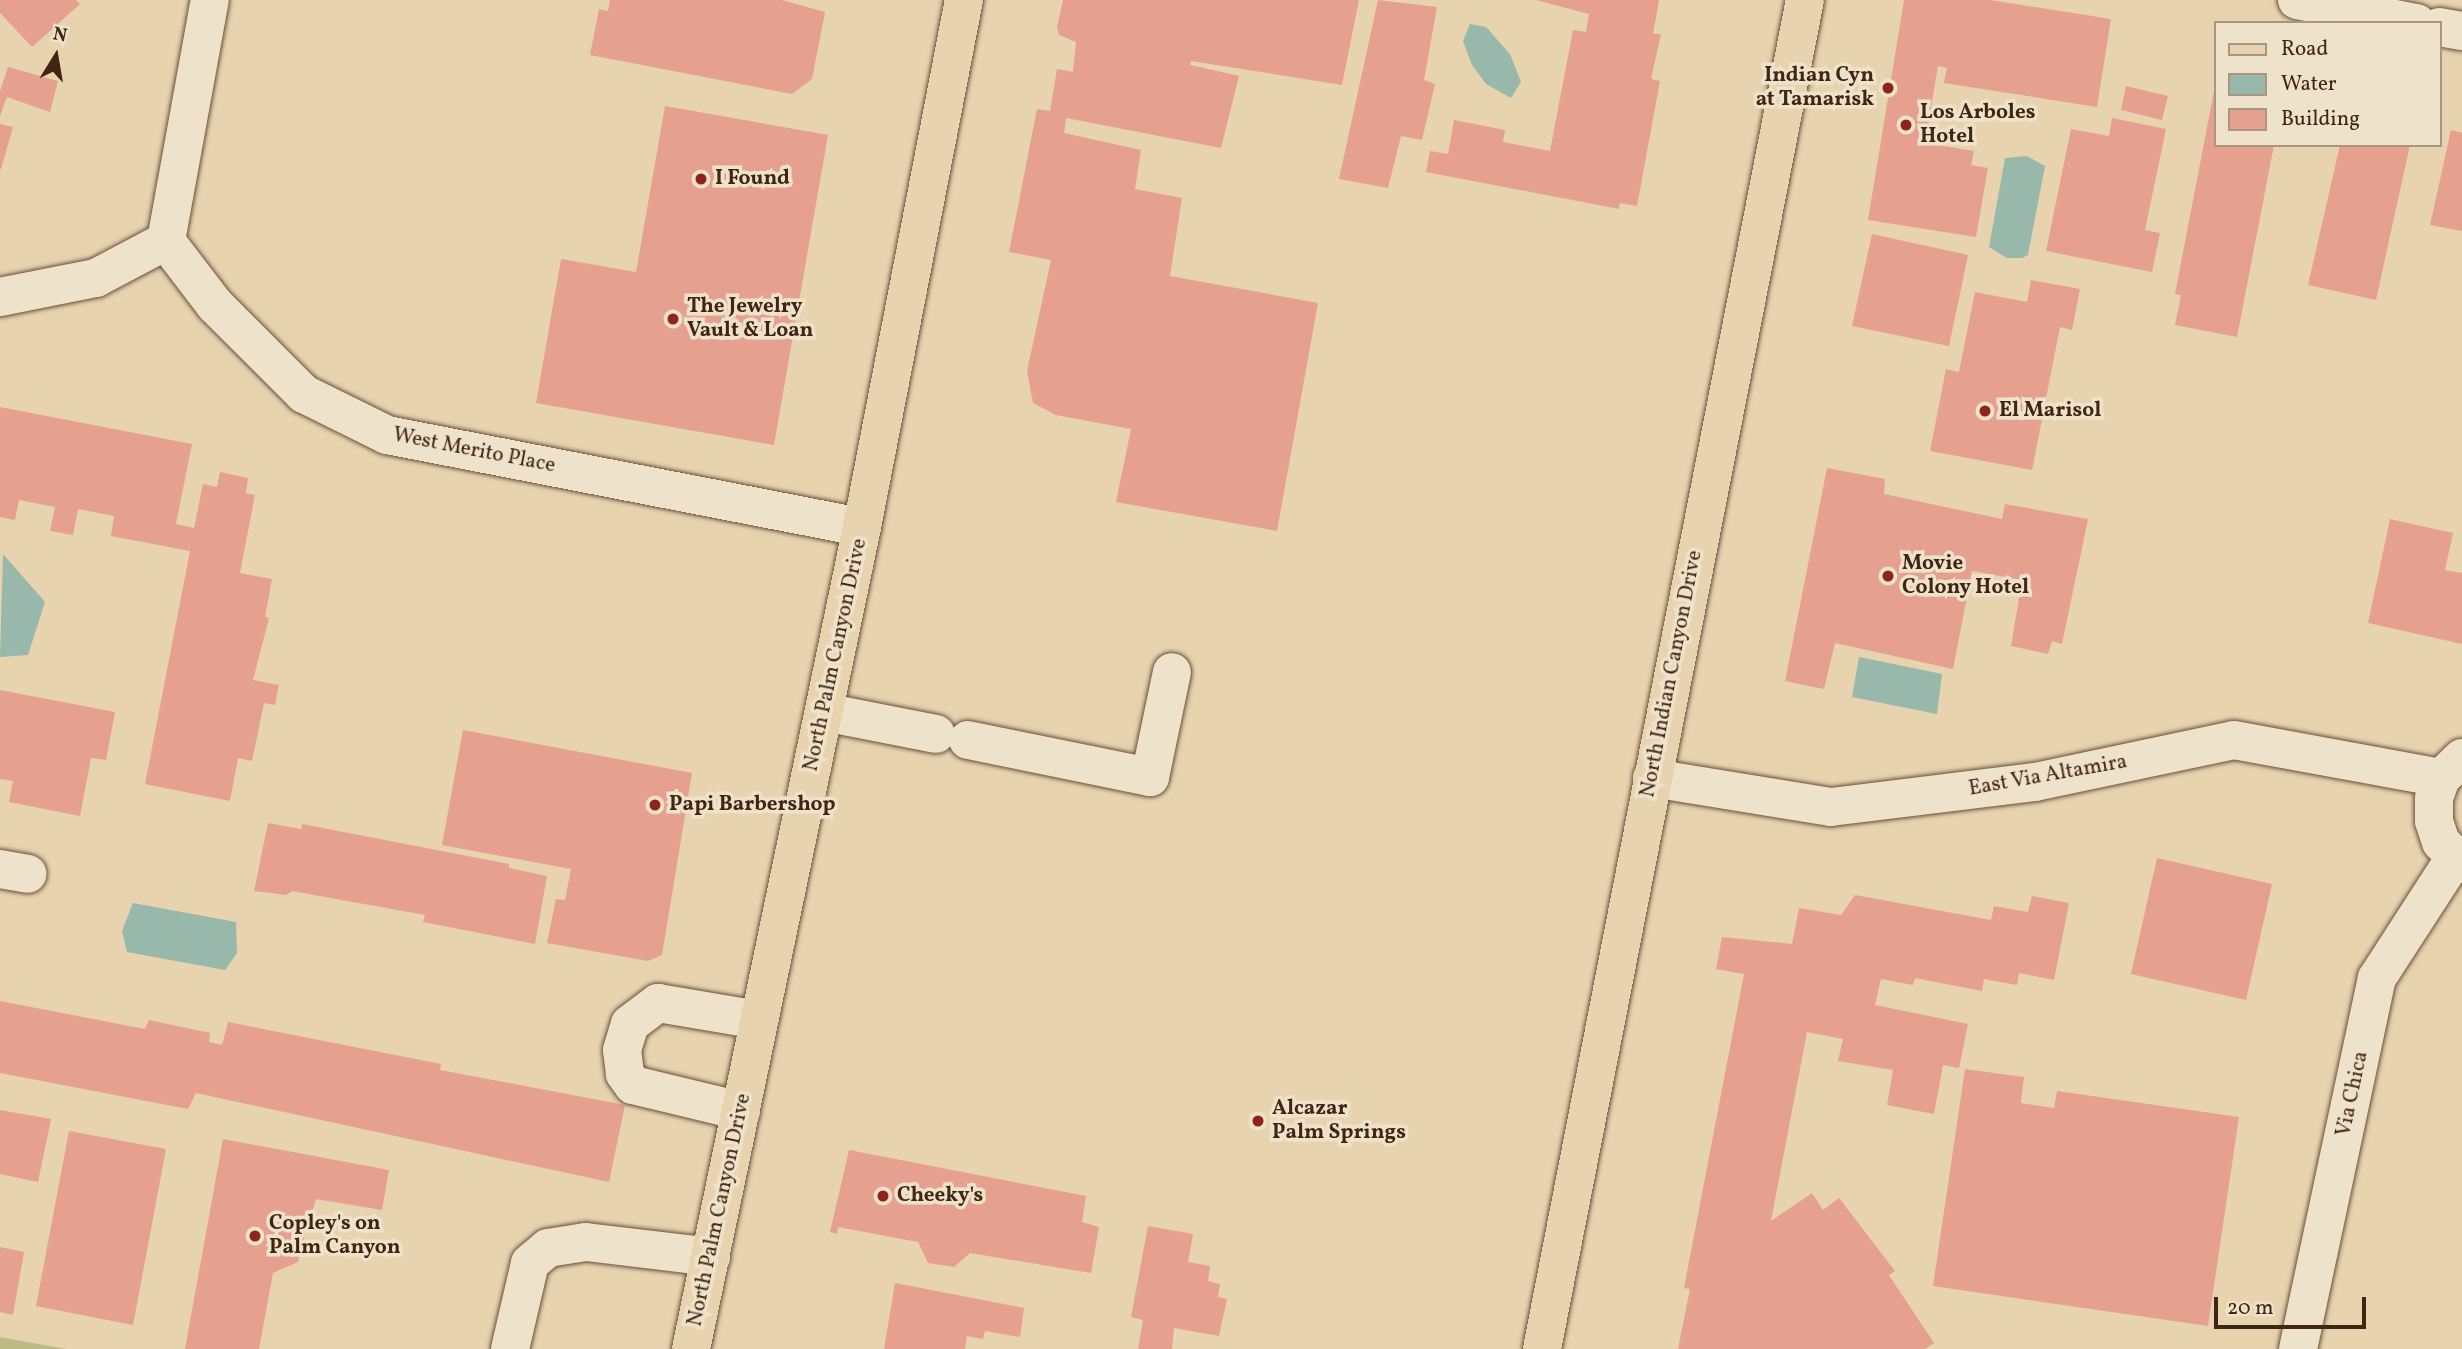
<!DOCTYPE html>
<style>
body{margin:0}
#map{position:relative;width:2462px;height:1349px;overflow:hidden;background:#e7d3ae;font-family:Vollkorn,serif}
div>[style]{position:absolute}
.green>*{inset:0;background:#beba85}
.water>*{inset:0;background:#97b8aa}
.building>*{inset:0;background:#e6a090}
.roads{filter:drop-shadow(0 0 2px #6a503a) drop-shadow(0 0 2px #6a503a)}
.minor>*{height:38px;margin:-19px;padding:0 19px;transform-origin:19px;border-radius:19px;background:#efe2ca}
.major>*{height:38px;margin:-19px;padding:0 19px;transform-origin:19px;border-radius:19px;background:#e7d3ae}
.dots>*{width:19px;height:19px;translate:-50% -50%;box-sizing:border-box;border:4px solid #efe2ca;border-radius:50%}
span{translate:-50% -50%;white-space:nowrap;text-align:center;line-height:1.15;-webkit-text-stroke:7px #efe2ca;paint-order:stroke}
.poi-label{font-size:21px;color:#402513;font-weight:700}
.right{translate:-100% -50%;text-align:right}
.left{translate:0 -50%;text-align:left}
.street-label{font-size:21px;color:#402513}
.legend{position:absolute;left:2214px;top:21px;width:228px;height:126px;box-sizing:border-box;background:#efe2ca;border:2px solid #a99681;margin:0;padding:9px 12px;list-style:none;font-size:21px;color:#402513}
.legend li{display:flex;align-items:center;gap:14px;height:35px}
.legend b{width:35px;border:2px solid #a99681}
.north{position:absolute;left:21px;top:21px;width:70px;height:70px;-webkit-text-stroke:5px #efe2ca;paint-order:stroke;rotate:11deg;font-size:19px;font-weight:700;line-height:28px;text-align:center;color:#402513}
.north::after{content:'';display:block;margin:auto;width:24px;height:32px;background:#402513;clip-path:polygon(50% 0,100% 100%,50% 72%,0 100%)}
.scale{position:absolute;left:2214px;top:1297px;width:152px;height:32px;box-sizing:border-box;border:4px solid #402513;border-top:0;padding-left:9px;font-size:21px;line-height:24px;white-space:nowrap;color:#402513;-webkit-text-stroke:5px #efe2ca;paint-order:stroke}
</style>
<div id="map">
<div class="green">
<div style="clip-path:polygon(0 1337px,66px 1349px,0 1349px)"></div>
</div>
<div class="water">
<div style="clip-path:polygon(1470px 24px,1486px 27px,1510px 54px,1521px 82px,1511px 98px,1486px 84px,1472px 65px,1463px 41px)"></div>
<div style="clip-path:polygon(2005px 158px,2027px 156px,2045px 166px,2028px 255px,2022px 258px,2007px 258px,1989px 247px)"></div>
<div style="clip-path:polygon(3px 554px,45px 602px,28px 655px,0 657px)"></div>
<div style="clip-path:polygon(1859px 657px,1942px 674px,1937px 714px,1852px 697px)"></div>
<div style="clip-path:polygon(133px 903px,236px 922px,237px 953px,225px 970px,127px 952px,122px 931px)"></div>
</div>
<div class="building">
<div style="clip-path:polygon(0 0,76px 0,80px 4px,32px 47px,0 13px)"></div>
<div style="clip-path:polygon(610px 0,782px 0,825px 12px,812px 79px,792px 94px,590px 55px,599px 9px,608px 11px)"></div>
<div style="clip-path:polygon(1063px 0,1359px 0,1342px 85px,1191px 61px,1190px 65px,1239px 76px,1221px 148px,1066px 118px,1064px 133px,1141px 150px,1135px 189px,1182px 198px,1170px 276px,1318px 303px,1277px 531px,1116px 502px,1131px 429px,1056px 415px,1033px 403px,1027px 371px,1051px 260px,1009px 252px,1037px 109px,1050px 111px,1057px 69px,1073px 72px,1076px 42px,1059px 35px,1057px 27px)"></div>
<div style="clip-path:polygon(1378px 0,1437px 7px,1424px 80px,1435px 84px,1422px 140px,1401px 136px,1388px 188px,1339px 179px)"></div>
<div style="clip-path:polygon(1536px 0,1659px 0,1653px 34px,1661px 34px,1651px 79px,1660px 81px,1637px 206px,1620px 203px,1619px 209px,1426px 172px,1430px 151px,1448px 154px,1454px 120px,1505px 130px,1503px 142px,1550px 151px,1573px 30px,1586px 32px,1589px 14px)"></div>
<div style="clip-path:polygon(1904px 0,1990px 0,2111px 19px,2097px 107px,1944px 83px,1947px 68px,1938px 66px,1925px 143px,1974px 151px,1971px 165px,1988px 168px,1976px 237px,1868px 220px)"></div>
<div style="clip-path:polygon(8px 67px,58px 81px,50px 112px,7px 97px,0 116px,0 91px)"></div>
<div style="clip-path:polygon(2126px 86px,2168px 96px,2162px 120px,2121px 110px)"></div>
<div style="clip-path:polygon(2214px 91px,2215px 145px,2274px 145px,2237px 337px,2175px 325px,2181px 295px,2175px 294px)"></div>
<div style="clip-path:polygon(665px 106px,828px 135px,774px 445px,536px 403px,561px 259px,636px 272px)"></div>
<div style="clip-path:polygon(2112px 118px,2166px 129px,2145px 230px,2160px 233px,2152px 272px,2046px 251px,2071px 129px,2109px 136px)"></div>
<div style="clip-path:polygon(0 124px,13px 127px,1px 169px,0 169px)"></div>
<div style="clip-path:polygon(2451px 130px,2462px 133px,2462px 231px,2430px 225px)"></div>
<div style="clip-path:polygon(2340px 145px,2410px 145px,2376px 300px,2308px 285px)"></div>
<div style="clip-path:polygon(1872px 234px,1968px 255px,1949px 346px,1852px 326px)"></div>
<div style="clip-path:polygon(2031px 280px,2080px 289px,2072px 330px,2060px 327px,2032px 470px,1930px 451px,1946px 369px,1959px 372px,1975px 292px,2027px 302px)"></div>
<div style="clip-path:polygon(0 407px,192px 444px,176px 524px,194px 528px,203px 484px,217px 487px,220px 472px,248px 478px,246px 493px,255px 495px,240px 573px,272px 579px,265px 617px,269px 618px,253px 680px,279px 685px,275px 705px,264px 703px,252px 761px,238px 758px,230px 801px,145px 784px,190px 551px,111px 536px,114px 516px,78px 509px,73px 535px,50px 531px,55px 507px,19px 500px,15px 520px,0 517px)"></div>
<div style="clip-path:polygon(1827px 468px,1885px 479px,1884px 494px,2002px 519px,2005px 504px,2088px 519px,2062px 644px,2052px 641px,2048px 654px,2011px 646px,2022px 580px,1972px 571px,1953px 669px,1835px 643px,1824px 689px,1785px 681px)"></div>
<div style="clip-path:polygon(2390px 519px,2453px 533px,2445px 570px,2462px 573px,2462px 644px,2368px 623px)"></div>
<div style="clip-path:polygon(0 690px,115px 712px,106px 760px,91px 758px,80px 816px,9px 802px,13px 781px,0 779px)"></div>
<div style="clip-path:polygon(463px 730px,692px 773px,662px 955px,648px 961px,547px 943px,556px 899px,565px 900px,571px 869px,442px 845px)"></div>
<div style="clip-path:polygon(268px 823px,301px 829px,302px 824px,509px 864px,509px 868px,547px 876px,535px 944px,423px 922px,425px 915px,292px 891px,286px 895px,254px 891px)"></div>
<div style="clip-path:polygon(2157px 858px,2272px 884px,2246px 1000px,2131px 974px)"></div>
<div style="clip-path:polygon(1855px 895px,1991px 920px,1994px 906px,2028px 912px,2032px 896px,2069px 903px,2054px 980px,2019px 973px,2017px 985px,1984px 979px,1982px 991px,1915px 978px,1913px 985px,1881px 979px,1875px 1005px,1968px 1024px,1959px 1068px,1943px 1065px,1934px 1114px,1887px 1105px,1893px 1070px,1838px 1061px,1843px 1039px,1807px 1032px,1771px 1221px,1812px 1193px,1823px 1210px,1839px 1198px,1895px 1271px,1889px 1275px,1934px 1343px,1925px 1349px,1678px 1349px,1690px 1289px,1684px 1288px,1744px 974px,1716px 969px,1722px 937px,1792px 944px,1799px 908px,1841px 915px)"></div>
<div style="clip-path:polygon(0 1001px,145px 1029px,149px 1020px,210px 1033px,209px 1042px,222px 1045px,228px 1022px,441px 1064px,440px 1070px,625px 1105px,609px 1182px,196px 1093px,188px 1109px,0 1073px)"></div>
<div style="clip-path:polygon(1965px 1069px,2024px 1077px,2021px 1103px,2054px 1108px,2057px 1091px,2239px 1117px,2208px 1326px,1933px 1286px)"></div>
<div style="clip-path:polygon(0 1110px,51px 1119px,38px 1182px,0 1174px)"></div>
<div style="clip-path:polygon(69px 1131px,166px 1149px,133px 1325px,36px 1306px)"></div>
<div style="clip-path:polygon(223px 1139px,389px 1170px,382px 1210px,316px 1199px,298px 1262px,273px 1273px,259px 1349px,185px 1349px)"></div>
<div style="clip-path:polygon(849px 1150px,1086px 1196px,1082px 1222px,1099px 1227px,1091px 1273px,970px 1253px,954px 1267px,928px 1263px,918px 1242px,838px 1227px,837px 1234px,830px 1232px)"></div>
<div style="clip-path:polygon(1148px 1226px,1193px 1234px,1188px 1262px,1210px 1266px,1208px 1281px,1220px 1284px,1218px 1297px,1227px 1299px,1219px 1336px,1174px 1328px,1172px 1349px,1138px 1349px,1143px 1320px,1131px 1317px)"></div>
<div style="clip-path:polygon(0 1247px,24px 1252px,13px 1315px,0 1312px)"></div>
<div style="clip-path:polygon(895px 1283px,1024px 1308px,1020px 1337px,985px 1331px,983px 1339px,967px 1336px,965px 1349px,884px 1349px)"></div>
</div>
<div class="roads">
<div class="minor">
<div style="left:2297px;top:0;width:122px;rotate:10.9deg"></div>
<div style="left:2439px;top:27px;width:23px;rotate:10deg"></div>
<div style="left:166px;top:241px;width:81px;rotate:52.6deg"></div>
<div style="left:215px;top:305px;width:126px;rotate:45deg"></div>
<div style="left:304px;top:394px;width:93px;rotate:26.3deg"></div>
<div style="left:387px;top:435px;width:484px;rotate:11deg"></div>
<div style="left:166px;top:241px;width:245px;rotate:-79.7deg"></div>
<div style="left:0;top:297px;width:98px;rotate:-11.2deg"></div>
<div style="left:96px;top:278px;width:79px;rotate:-27.9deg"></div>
<div style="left:824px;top:712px;width:114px;rotate:11.1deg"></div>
<div style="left:968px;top:740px;width:186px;rotate:11.5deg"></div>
<div style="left:1150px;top:777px;width:107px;rotate:-78.2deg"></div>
<div style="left:2462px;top:758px;width:29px;rotate:136deg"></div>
<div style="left:2441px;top:778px;width:21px;rotate:109deg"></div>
<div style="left:2434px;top:798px;width:23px;rotate:90deg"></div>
<div style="left:2434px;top:821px;width:22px;rotate:72deg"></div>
<div style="left:2441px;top:842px;width:30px;rotate:46deg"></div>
<div style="left:1652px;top:778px;width:181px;rotate:9.2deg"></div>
<div style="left:1831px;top:807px;width:206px;rotate:-7deg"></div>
<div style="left:2035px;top:782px;width:203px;rotate:-11.9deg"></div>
<div style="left:2234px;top:740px;width:210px;rotate:10.4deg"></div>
<div style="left:0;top:869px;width:28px;rotate:10deg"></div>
<div style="left:741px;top:1111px;width:111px;rotate:-166.5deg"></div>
<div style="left:633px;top:1085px;width:14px;rotate:-126deg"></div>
<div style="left:625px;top:1074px;width:24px;rotate:-97deg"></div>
<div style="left:622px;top:1050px;width:27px;rotate:-73deg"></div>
<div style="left:630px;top:1024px;width:35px;rotate:-37deg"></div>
<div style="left:658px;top:1003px;width:102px;rotate:9.6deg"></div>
<div style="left:510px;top:1349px;width:88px;rotate:-76.9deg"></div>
<div style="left:530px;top:1263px;width:23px;rotate:-40deg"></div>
<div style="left:548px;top:1248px;width:38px;rotate:-9deg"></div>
<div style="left:586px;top:1242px;width:126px;rotate:6.8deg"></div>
<div style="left:2298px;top:1349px;width:379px;rotate:-78deg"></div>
<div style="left:2377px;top:978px;width:142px;rotate:-57.1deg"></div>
</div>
<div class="major">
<div style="left:691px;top:1349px;width:840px;rotate:-78.25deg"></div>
<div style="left:862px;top:527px;width:537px;rotate:-79.05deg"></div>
<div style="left:1542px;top:1349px;width:1374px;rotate:-78.97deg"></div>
</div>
</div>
<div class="dots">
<div style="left:1888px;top:88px;background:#8f2418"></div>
<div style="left:1906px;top:125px;background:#8f2418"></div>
<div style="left:701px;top:179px;background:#8f2418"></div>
<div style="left:673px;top:319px;background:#8f2418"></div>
<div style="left:1985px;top:411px;background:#8f2418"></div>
<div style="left:1888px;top:576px;background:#8f2418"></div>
<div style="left:655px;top:805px;background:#8f2418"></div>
<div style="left:1258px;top:1121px;background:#8f2418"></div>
<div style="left:883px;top:1196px;background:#8f2418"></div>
<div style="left:255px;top:1236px;background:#8f2418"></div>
</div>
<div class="poi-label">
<span class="right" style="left:1874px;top:88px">Indian Cyn<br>at Tamarisk</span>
<span class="left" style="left:1920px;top:125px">Los Arboles<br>Hotel</span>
<span class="left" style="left:715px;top:179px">I Found</span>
<span class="left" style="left:687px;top:319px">The Jewelry<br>Vault &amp; Loan</span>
<span class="left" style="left:1999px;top:411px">El Marisol</span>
<span class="left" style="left:1902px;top:576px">Movie<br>Colony Hotel</span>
<span class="left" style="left:669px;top:805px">Papi Barbershop</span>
<span class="left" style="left:1272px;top:1121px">Alcazar<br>Palm Springs</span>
<span class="left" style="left:897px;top:1196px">Cheeky's</span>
<span class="left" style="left:269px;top:1236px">Copley's on<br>Palm Canyon</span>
</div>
<div class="street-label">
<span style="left:474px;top:451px;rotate:11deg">West Merito Place</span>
<span style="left:836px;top:655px;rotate:-78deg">North Palm Canyon Drive</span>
<span style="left:1672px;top:674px;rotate:-79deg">North Indian Canyon Drive</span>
<span style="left:2048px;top:776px;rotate:-10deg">East Via Altamira</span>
<span style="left:2353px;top:1094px;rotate:-78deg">Via Chica</span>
<span style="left:720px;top:1210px;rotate:-78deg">North Palm Canyon Drive</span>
</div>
<ul class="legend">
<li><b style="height:9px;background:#e7d3ae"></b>Road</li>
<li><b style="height:19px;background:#97b8aa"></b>Water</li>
<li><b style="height:19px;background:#e6a090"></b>Building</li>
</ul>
<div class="north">N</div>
<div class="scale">20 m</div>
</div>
